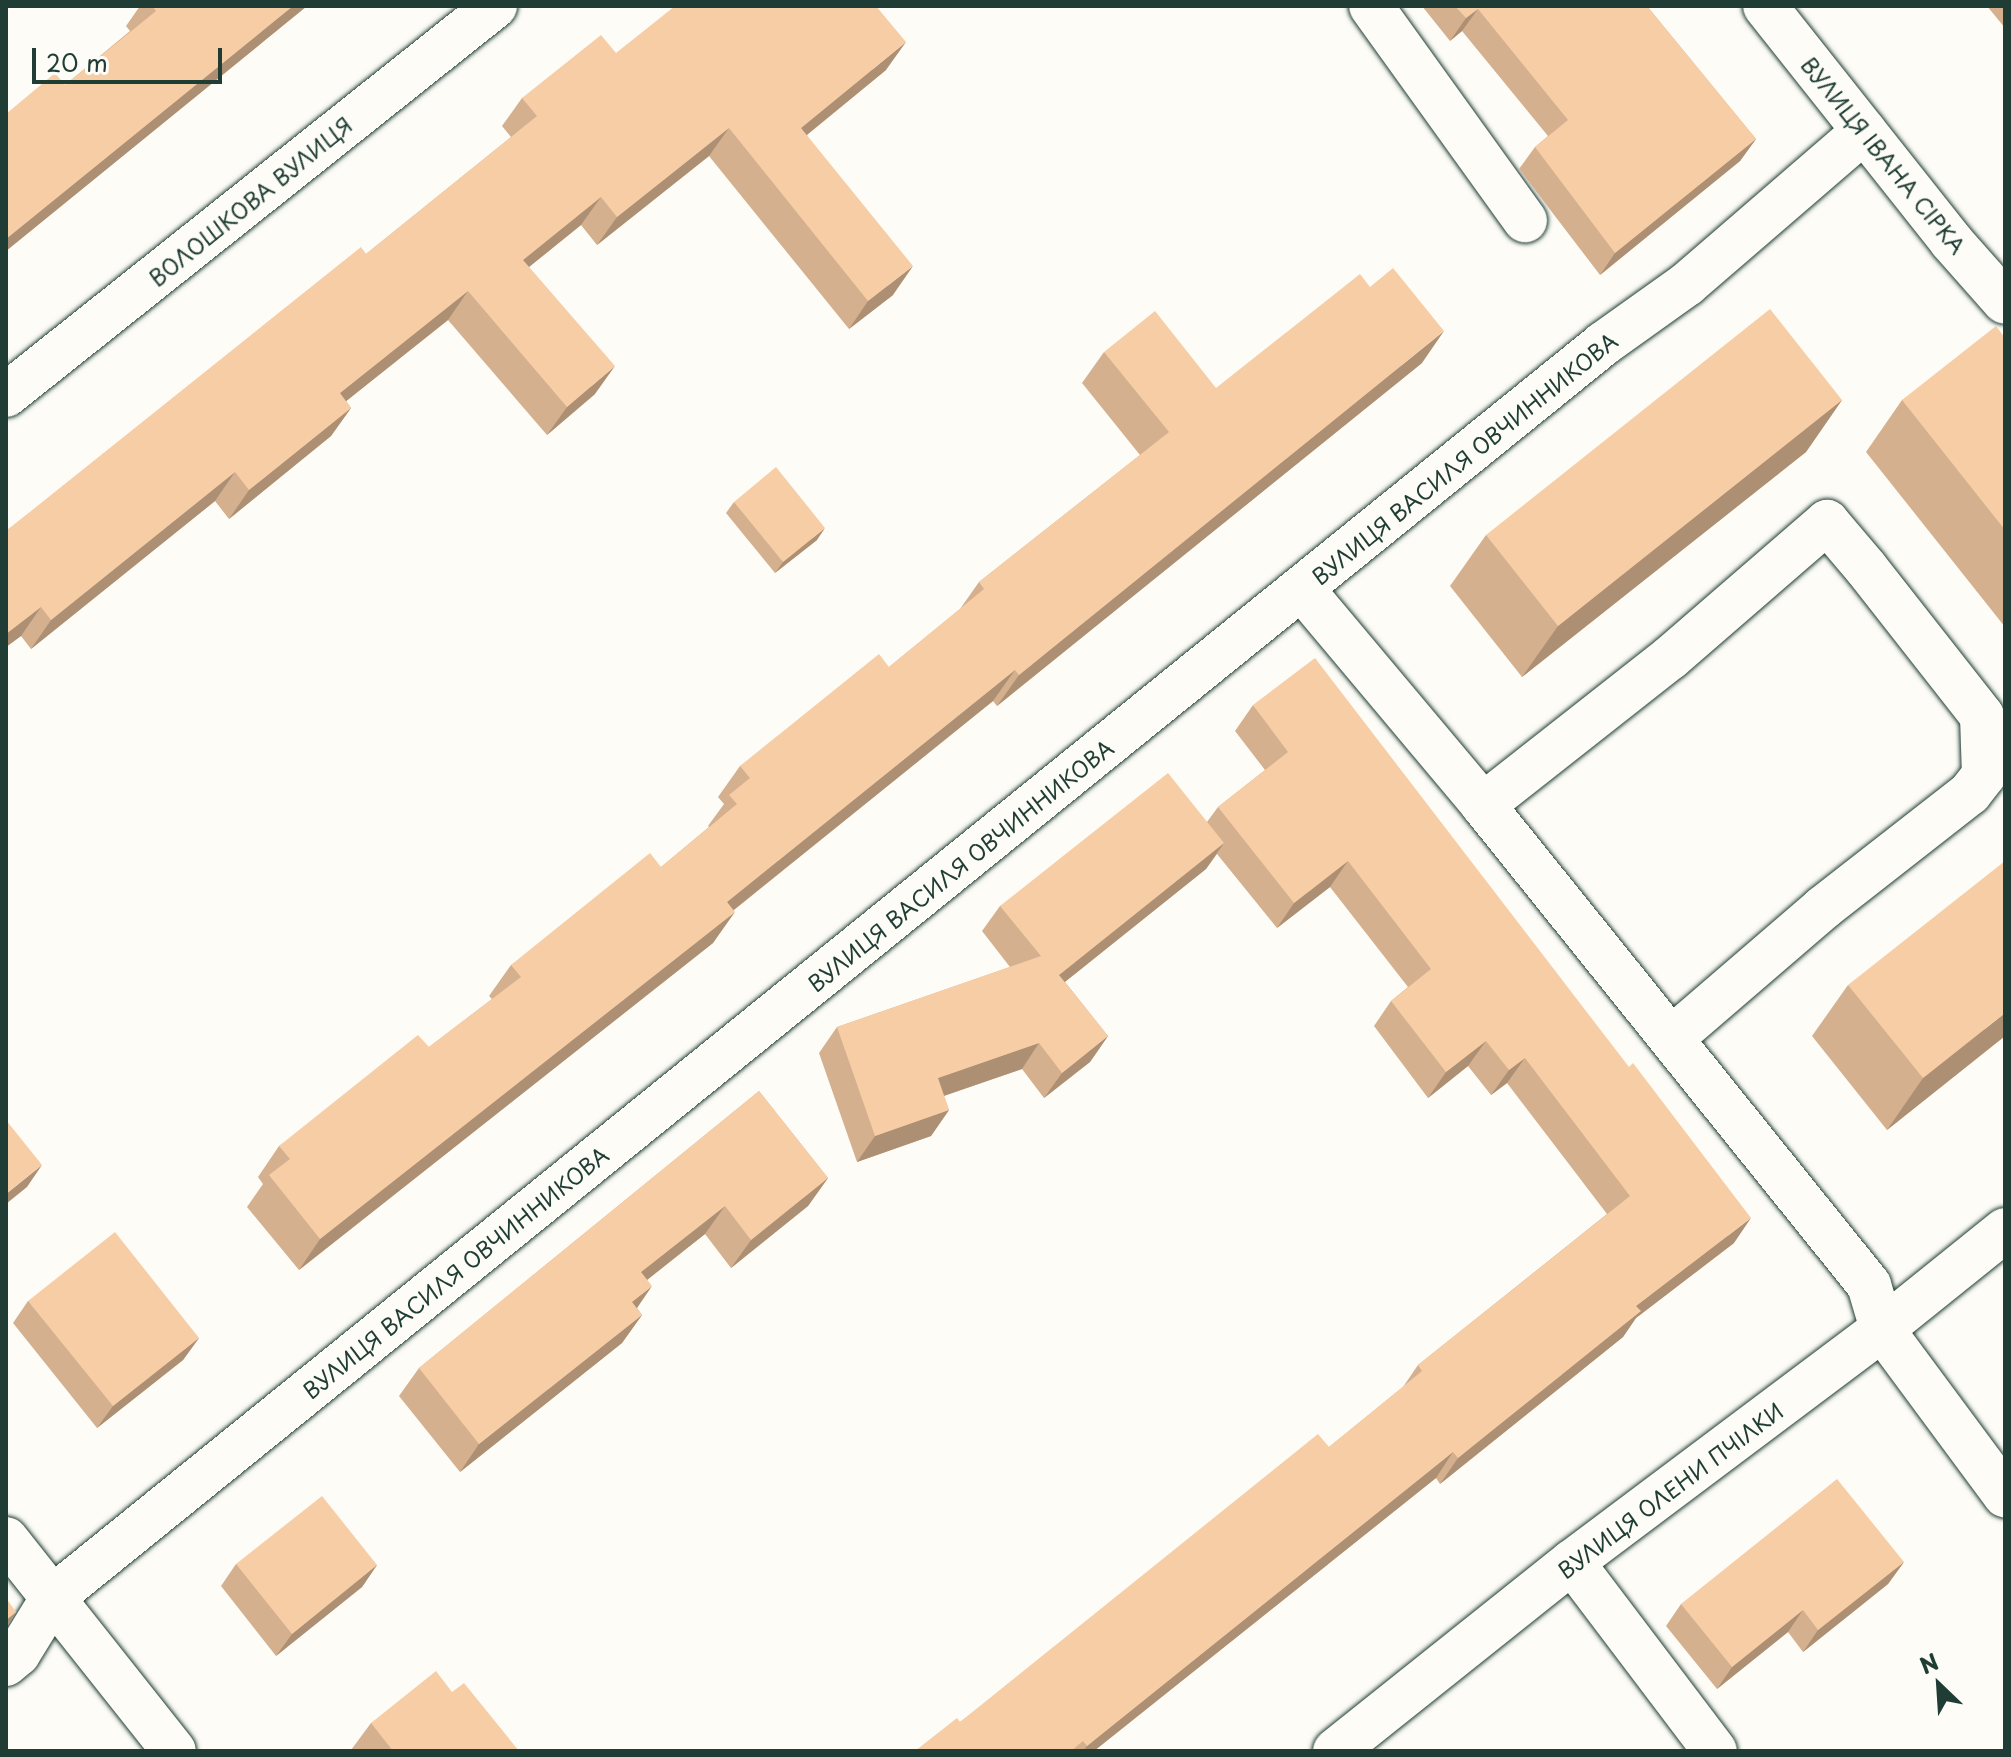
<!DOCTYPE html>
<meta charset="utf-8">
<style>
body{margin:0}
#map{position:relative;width:2011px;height:1757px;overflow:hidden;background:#fdfcf7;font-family:"Playpen Sans",sans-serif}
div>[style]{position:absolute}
.roads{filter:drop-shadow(0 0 2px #1f3d34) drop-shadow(0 0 2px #1f3d34)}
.minor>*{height:44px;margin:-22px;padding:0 22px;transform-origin:22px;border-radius:22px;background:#fdfcf7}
.wall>*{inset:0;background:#d4b08f}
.shaded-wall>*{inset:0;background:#ad9074}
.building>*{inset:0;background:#f7cda6}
span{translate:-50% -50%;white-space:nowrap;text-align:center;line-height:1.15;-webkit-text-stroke:6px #fdfcf7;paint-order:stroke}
.street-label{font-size:22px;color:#1f3d34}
.frame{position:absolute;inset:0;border:8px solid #1f3d34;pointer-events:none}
.north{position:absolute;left:1899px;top:1645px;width:80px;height:80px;-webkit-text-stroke:6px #fdfcf7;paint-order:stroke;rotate:335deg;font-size:22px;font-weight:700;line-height:32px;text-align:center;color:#1f3d34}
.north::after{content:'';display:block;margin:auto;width:28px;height:36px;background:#1f3d34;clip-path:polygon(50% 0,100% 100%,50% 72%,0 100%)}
.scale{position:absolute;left:32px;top:48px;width:190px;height:36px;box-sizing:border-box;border:4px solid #1f3d34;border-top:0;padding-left:10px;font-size:24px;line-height:28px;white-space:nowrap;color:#1f3d34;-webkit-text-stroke:6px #fdfcf7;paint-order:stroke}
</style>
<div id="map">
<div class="roads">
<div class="minor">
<div style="left:1371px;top:6px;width:264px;rotate:54.3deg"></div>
<div style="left:1765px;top:6px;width:300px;rotate:51.6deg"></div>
<div style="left:1951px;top:241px;width:81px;rotate:48.5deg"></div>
<div style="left:6px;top:395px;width:625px;rotate:-38.5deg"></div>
<div style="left:1302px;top:589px;width:282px;rotate:50deg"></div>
<div style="left:1483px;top:805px;width:616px;rotate:51.19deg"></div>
<div style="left:1869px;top:1285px;width:46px;rotate:73.5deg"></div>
<div style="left:1882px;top:1329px;width:207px;rotate:53.5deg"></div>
<div style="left:1483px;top:805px;width:238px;rotate:-38.2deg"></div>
<div style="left:1670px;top:658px;width:208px;rotate:-40.9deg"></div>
<div style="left:1827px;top:522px;width:60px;rotate:49.7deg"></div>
<div style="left:1866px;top:568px;width:188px;rotate:51.9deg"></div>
<div style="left:1982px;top:716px;width:59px;rotate:88.1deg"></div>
<div style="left:1984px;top:775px;width:23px;rotate:128deg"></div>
<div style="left:1970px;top:793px;width:187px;rotate:142deg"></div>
<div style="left:1823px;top:908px;width:199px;rotate:139.3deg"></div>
<div style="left:6px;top:1539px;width:270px;rotate:51.6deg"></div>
<div style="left:1572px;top:1562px;width:237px;rotate:52.9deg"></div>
<div style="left:6px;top:1664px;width:16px;rotate:-40deg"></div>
<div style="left:18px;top:1654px;width:67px;rotate:-58.4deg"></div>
<div style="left:53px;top:1597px;width:1993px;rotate:-38.95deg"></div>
<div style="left:1603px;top:344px;width:103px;rotate:-35.5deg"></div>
<div style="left:1687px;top:284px;width:234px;rotate:-40.8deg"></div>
<div style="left:1335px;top:1751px;width:303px;rotate:-38.6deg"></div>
<div style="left:1572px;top:1562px;width:388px;rotate:-36.9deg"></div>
<div style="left:1882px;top:1329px;width:158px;rotate:-38.8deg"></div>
</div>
</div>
<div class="wall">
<div style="clip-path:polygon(140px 6px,307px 6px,6px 251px,6px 114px,65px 85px,130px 31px,126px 26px)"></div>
<div style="clip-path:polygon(1422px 6px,1647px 6px,1756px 139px,1740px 161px,1600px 275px,1519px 169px,1535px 147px,1548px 136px,1462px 31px,1450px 41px)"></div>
<div style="clip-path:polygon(1987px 6px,2005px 6px,2005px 28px)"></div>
<div style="clip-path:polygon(616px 53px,886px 70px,807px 135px,893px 295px,849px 329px,709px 156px,597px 245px,581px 225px,529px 267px,595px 394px,547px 435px,448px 320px,346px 401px,351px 408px,331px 436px,229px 519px,215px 501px,31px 649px,21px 636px,6px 647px,6px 531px,366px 254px,511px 137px,502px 126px,522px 98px)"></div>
<div style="clip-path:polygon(2005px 338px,2005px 627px,1866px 452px,1902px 400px)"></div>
<div style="clip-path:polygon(1104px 352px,1216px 388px,1422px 363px,997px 706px,993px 701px,734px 910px,713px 943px,299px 1270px,247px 1207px,263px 1184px,258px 1177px,279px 1146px,429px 1047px,492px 999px,489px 996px,511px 965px,661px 867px,709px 827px,708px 826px,724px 804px,718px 797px,740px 766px,889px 667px,960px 609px,979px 582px,1140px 455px,1082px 383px)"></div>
<div style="clip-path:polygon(1842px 400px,1806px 452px,1522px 677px,1450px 586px,1486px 535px)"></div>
<div style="clip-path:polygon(734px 502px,817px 540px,775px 573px,726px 513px)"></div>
<div style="clip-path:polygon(1253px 705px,1734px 1243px,1636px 1318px,1623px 1337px,1440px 1484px,1436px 1478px,1094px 1751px,915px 1751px,960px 1722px,1329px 1447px,1403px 1387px,1418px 1365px,1607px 1214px,1507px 1083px,1491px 1095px,1468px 1066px,1428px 1098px,1374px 1026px,1391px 1001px,1408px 987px,1330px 887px,1277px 928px,1217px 854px,1206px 869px,1065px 982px,1108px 1036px,1090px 1062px,1044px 1098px,1022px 1069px,944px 1096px,949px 1110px,931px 1136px,857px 1162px,819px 1053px,837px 1027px,1010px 967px,982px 931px,1000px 906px,1207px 822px,1218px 807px,1265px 770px,1235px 731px)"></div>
<div style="clip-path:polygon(1848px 985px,2005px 1036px,1887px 1130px,1812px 1036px)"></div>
<div style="clip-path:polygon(759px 1091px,828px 1178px,808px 1206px,731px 1268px,705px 1234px,647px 1279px,637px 1308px,642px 1315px,622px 1343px,460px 1472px,399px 1396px,419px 1368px)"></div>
<div style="clip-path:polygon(28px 1301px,199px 1338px,183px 1360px,97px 1428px,13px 1323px)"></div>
<div style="clip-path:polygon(1904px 1562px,1888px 1584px,1803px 1652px,1788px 1632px,1717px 1689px,1666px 1626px,1681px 1604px)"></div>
<div style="clip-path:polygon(236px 1564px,377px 1565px,362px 1587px,276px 1656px,221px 1586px)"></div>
<div style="clip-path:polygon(452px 1692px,519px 1751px,351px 1750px,371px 1723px)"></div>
</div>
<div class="shaded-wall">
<div style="clip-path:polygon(293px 6px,307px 6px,6px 251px,6px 239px)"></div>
<div style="clip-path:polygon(1478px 9px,1462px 31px,1450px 41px,1466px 18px)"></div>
<div style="clip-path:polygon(906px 42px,886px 70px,781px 156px,801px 128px)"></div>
<div style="clip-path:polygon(729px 128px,709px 156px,597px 245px,617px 217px)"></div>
<div style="clip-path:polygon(1756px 139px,1740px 161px,1600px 275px,1615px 253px)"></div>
<div style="clip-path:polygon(601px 197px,581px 225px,503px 288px,523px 260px)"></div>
<div style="clip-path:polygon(913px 266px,893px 295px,849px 329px,868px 301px)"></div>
<div style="clip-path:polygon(468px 291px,448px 320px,320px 422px,340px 393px)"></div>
<div style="clip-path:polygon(1444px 331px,1422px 363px,997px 706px,1019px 675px)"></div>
<div style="clip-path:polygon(615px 366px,595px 394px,547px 435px,567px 407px)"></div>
<div style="clip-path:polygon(1842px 400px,1806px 452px,1522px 677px,1558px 626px)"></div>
<div style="clip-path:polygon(351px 408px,331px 436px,229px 519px,249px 490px)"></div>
<div style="clip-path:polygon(235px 472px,215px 501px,31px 649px,51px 620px)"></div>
<div style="clip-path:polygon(825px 528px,817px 540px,775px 573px,783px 562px)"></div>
<div style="clip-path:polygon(41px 607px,21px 636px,6px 647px,6px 634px)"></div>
<div style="clip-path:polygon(1015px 670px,993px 701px,705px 933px,727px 902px)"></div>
<div style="clip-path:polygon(1224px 843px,1206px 869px,1041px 1001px,1059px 975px)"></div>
<div style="clip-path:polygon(1348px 861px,1330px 887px,1277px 928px,1294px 903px)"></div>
<div style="clip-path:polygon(735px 912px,713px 943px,299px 1270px,320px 1239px)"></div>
<div style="clip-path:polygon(2005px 1013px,2005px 1036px,1887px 1130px,1923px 1078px)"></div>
<div style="clip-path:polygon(1108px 1036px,1090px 1062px,1044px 1098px,1062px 1073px)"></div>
<div style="clip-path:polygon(1486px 1041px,1468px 1066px,1428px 1098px,1446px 1072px)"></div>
<div style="clip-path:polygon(1039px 1043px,1022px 1069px,920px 1104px,938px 1078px)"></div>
<div style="clip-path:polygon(1525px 1058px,1507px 1083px,1491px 1095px,1509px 1070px)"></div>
<div style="clip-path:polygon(949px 1110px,931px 1136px,857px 1162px,875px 1136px)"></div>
<div style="clip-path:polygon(42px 1165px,27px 1187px,6px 1204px,6px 1194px)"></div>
<div style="clip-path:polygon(828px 1178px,808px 1206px,731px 1268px,751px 1240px)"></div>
<div style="clip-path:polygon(725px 1206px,705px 1234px,622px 1300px,641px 1272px)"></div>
<div style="clip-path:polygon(1751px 1218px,1734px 1243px,1636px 1318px,1623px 1337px,1440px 1484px,1458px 1458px,1636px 1306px)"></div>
<div style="clip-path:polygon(652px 1286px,633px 1314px,632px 1302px)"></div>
<div style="clip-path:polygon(642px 1315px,622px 1343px,460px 1472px,479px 1444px)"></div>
<div style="clip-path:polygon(199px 1338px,183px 1360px,97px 1428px,113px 1406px)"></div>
<div style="clip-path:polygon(1453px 1452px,1436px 1478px,1094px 1751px,1083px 1751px,1087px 1746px)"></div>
<div style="clip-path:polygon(1904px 1562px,1888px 1584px,1803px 1652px,1818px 1630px)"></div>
<div style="clip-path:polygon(377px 1565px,362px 1587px,276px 1656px,292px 1634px)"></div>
<div style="clip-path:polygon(1803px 1610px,1788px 1632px,1717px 1689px,1732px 1667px)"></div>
<div style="clip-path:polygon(16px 1612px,6px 1627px,6px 1620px)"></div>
</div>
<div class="building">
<div style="clip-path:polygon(152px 6px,293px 6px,6px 239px,6px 114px,55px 73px,65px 85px,156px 11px)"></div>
<div style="clip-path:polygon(675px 6px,876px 6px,906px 42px,801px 128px,913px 266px,868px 301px,729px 128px,617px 217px,601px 197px,523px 260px,615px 366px,567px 407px,468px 291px,340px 393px,351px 408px,249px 490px,235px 472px,51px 620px,41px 607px,6px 634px,6px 531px,361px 247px,366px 254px,537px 116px,522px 98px,601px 35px,616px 53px)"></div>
<div style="clip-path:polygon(1455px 6px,1647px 6px,1756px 139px,1615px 253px,1535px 147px,1568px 120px,1478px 9px,1466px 18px)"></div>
<div style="clip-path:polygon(1393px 268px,1444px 331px,1019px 675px,1015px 670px,727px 902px,735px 912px,320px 1239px,269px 1175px,290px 1159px,279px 1146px,418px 1035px,429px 1047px,521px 977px,511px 965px,650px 853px,661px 867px,737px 804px,729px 795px,750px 778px,740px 766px,879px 654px,889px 667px,984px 589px,979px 582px,1169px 432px,1104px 352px,1155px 311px,1216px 388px,1360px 274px,1370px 287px)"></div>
<div style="clip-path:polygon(1770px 309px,1842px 400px,1558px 626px,1486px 535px)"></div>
<div style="clip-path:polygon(1996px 326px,2005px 338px,2005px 530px,1902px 400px)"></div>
<div style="clip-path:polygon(776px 467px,825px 528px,783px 562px,734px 502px)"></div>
<div style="clip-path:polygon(1315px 658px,1629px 1067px,1633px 1063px,1751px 1218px,1636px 1306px,1641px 1311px,1458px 1458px,1453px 1452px,1087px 1746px,1083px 1741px,1071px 1751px,915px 1751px,957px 1718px,960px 1722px,1318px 1434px,1329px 1447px,1422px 1371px,1418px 1365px,1630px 1196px,1525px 1058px,1509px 1070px,1486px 1041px,1446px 1072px,1391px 1001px,1431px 969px,1348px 861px,1294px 903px,1218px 807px,1288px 752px,1253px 705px)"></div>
<div style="clip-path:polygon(1168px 773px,1224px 843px,1059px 975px,1108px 1036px,1062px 1073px,1039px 1043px,938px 1078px,949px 1110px,875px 1136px,837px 1027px,1041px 956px,1000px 906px)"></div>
<div style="clip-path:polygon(2005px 861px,2005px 1013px,1923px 1078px,1848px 985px)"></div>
<div style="clip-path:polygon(759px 1091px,828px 1178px,751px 1240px,725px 1206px,641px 1272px,652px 1286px,632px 1302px,642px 1315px,479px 1444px,419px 1368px)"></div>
<div style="clip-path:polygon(6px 1120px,42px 1165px,6px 1194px)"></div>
<div style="clip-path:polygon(115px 1232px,199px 1338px,113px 1406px,28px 1301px)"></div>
<div style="clip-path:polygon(1837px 1479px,1904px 1562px,1818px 1630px,1803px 1610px,1732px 1667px,1681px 1604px)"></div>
<div style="clip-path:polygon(322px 1496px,377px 1565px,292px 1634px,236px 1564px)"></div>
<div style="clip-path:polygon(6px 1598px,16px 1612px,6px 1620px)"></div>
<div style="clip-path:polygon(436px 1671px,452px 1692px,464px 1683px,519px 1751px,393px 1751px,371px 1723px)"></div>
</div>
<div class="street-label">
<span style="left:1884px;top:155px;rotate:51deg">ВУЛИЦЯ ІВАНА СІРКА</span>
<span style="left:250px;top:201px;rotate:-39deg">ВОЛОШКОВА ВУЛИЦЯ</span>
<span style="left:1464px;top:458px;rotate:-39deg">ВУЛИЦЯ ВАСИЛЯ ОВЧИННИКОВА</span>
<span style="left:960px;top:865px;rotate:-39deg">ВУЛИЦЯ ВАСИЛЯ ОВЧИННИКОВА</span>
<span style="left:455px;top:1272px;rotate:-39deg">ВУЛИЦЯ ВАСИЛЯ ОВЧИННИКОВА</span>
<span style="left:1670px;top:1490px;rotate:-37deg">ВУЛИЦЯ ОЛЕНИ ПЧІЛКИ</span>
</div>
<div class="frame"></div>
<div class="north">N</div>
<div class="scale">20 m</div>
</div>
